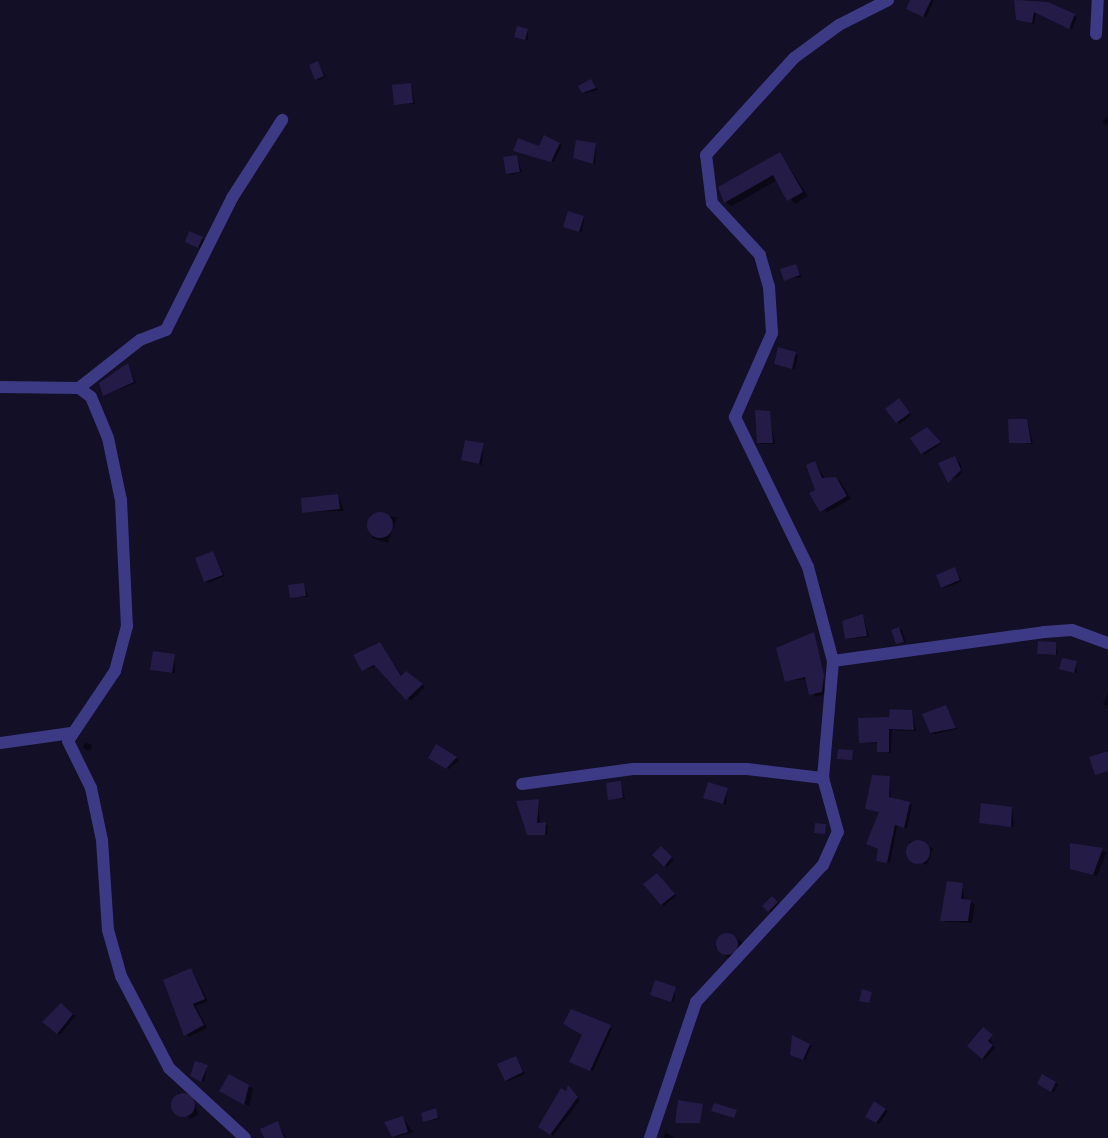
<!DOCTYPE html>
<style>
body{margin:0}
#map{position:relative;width:1108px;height:1138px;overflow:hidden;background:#130f26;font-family:Figtree,sans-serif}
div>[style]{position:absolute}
.shadow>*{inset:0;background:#0007}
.round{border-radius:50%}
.building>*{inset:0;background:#241b47}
.minor>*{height:12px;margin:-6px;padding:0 6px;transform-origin:6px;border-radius:6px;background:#3d3a85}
span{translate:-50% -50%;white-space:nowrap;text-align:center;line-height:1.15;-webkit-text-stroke:5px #130f26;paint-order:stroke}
</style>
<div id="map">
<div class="shadow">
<div style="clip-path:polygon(912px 0,934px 0,926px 17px,908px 9px)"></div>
<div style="clip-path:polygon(1048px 3px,1077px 17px,1072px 29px,1036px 12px,1034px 24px,1017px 19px)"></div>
<div style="clip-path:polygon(528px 30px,528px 40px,518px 38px)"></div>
<div style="clip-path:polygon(318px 63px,326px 77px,319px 80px,316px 79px)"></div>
<div style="clip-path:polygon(591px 80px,598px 90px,586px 93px,584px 92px)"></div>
<div style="clip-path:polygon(411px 85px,415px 104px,396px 104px)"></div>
<div style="clip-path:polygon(1108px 116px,1108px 126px,1102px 122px)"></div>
<div style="clip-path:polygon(545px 137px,562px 145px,554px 162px,517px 151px,540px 148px)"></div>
<div style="clip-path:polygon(596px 145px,595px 164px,577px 159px)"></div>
<div style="clip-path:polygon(780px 154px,808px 196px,795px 204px,777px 180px,732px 206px,725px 202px)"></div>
<div style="clip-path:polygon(517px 156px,522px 172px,510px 175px,507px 173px)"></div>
<div style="clip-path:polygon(584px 217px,582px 232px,567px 228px)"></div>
<div style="clip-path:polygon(190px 233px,205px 240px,201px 248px,187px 241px)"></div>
<div style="clip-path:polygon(796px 266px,802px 277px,785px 279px)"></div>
<div style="clip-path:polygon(779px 349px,798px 355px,795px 369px,778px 365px)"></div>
<div style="clip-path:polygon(128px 365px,136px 383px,104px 395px)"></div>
<div style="clip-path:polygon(902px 402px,911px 415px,900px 424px,897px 422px)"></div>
<div style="clip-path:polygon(769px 412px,775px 444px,761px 444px,758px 442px)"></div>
<div style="clip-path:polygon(1027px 420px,1033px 444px,1010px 442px)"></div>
<div style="clip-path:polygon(930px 431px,942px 443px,924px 455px,922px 453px)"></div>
<div style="clip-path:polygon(483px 445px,482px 465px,463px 460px)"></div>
<div class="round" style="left:942px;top:459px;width:20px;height:20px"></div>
<div style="clip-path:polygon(815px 463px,825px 479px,840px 481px,851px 499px,826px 513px)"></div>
<div style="clip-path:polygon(338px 495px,344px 511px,304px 512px)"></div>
<div style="clip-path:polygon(370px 514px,397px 517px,388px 543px,372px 538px)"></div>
<div style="clip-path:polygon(213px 553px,225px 576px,208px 583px,205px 581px)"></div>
<div style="clip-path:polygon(955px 568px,962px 581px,945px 588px,942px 587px)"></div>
<div style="clip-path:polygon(304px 585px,308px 597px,291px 597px)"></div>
<div style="clip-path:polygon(863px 615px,869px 637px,846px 639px)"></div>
<div style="clip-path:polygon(899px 629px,902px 630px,906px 643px,897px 643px)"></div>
<div style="clip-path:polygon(814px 633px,826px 694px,815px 697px,807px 679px,786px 681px)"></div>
<div style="clip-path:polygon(1055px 643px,1058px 655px,1039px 654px)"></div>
<div style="clip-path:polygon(380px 644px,402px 676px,410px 675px,425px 687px,411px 701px,378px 666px,363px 670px)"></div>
<div style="clip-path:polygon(174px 656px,175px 673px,155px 671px)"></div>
<div style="clip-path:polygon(1076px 663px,1077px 673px,1064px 670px)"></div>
<div style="clip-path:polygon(1108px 693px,1108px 707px,1103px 704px)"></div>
<div style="clip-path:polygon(946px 707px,957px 729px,934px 734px,931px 732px)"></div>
<div style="clip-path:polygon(912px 711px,916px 731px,892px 730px,891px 753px,879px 751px,879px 743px,860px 742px,891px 718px)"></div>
<div style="clip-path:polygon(85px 742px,92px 745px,90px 751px,83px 748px)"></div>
<div style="clip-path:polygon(436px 746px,459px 760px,449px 769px,430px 757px)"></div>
<div style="clip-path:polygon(889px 777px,891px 799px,912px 805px,907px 828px,897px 826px,890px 863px,881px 861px,881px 812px,867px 808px)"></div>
<div style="clip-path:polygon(621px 783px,625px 799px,609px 799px)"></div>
<div style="clip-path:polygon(727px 789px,726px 805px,707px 799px)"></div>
<div style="clip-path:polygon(538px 800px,540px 824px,548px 825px,547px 835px,528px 834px)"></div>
<div style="clip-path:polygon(1012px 808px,1014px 827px,983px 823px)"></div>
<div style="clip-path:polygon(910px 841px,933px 848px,927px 865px,906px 856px)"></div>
<div style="clip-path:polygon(1071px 845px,1107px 852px,1097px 876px,1071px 868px)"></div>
<div style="clip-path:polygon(663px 850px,674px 860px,667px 867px,665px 866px)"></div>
<div style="clip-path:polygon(657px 874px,676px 896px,664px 906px,662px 904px)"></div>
<div style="clip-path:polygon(962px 885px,965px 901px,975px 904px,972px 923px,946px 922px,942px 920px)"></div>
<div style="clip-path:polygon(775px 899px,780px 904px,772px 912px,769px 911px)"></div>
<div style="clip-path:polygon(730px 933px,743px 943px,729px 958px,715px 947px)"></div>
<div style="clip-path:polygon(191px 969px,208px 1001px,196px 1006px,207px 1028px,189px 1037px,177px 1019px)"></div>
<div style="clip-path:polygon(675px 988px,674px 1002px,654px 995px)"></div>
<div style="clip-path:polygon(64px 1006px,75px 1016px,60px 1035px,57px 1033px)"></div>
<div style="clip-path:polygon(612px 1028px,593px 1071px,571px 1061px,584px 1034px)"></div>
<div style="clip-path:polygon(986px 1030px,995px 1048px,985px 1059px,983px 1058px)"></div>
<div style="clip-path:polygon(793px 1037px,812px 1046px,805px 1060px,792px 1054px)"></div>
<div style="clip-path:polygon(515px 1057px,525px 1074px,508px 1081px,506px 1080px)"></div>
<div style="clip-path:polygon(207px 1067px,204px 1082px,191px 1075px)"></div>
<div style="clip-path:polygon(230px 1076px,253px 1089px,249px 1106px,221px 1091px)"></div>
<div style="clip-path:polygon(1043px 1076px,1058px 1084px,1054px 1092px,1039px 1083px)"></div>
<div style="clip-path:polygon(569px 1087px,580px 1100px,553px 1136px,540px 1127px)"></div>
<div style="clip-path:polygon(179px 1092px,195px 1104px,198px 1114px,191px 1119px,171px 1106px)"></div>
<div style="clip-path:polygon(875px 1103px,888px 1111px,879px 1124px,867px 1116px)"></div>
<div style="clip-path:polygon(435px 1110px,440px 1119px,425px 1121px)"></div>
<div style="clip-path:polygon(403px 1118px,413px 1132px,396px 1137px,393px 1136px)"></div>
<div style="clip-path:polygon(278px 1123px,286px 1138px,265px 1138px)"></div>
<div style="clip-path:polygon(666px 1132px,668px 1134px,675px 1138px,663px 1138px)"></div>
</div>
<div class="building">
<div style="clip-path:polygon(910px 0,931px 0,923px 17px,906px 9px)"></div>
<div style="clip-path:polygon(1014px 0,1048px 2px,1075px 14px,1069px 29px,1034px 12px,1032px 23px,1016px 20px)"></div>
<div style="clip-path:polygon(517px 26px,528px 29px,525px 40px,514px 37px)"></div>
<div style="clip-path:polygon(318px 61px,324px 76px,315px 80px,309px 65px)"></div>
<div style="clip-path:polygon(591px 79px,596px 88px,582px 93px,578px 86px)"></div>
<div style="clip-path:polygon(411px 83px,413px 103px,394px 105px,392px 85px)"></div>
<div style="clip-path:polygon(544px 135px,560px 143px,551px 162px,513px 151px,518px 138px,539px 146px)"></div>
<div style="clip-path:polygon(576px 140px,596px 143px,593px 164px,573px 158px)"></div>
<div style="clip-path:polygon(780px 152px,803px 192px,787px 201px,773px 175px,724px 203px,718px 187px)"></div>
<div style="clip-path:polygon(517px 155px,520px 172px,506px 174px,503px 157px)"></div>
<div style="clip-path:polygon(568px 211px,584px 216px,579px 232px,563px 227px)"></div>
<div style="clip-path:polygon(189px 231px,203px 237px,198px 248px,185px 242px)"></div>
<div style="clip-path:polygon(796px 264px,800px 275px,784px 281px,780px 269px)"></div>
<div style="clip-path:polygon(778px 347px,796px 352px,792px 369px,774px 364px)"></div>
<div style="clip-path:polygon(128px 363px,134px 382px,103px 396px,99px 383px)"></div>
<div style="clip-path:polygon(899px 398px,910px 413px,896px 423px,885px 409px)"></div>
<div style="clip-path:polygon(755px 410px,770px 411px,773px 443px,757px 443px)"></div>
<div style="clip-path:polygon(1008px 419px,1027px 419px,1031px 443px,1009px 443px)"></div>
<div style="clip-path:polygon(927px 427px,941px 442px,921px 454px,910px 438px)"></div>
<div style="clip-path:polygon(465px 440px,484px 443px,479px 464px,461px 460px)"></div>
<div style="clip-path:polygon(955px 456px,961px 470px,948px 483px,938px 463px)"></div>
<div style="clip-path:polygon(815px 461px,822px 478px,836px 477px,847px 496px,820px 512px,809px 493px,815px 490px,806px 465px)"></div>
<div style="clip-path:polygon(338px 494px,340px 509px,302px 513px,301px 498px)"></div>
<div class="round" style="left:367px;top:512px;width:26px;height:26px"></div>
<div style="clip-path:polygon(213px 551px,223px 575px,204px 582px,195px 558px)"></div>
<div style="clip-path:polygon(955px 567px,960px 580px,941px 588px,936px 575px)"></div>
<div style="clip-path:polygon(304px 583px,306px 596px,290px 598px,288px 585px)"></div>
<div style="clip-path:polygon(863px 614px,867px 636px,845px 639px,842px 621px)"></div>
<div style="clip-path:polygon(899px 627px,904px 642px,896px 644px,891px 630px)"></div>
<div style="clip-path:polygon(814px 632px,824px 675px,822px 692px,809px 695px,805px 677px,785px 682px,776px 648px)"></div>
<div style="clip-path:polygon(1038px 641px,1056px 642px,1056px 655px,1037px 654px)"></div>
<div style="clip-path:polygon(380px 642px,401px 676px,406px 671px,423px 684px,406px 700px,374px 665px,362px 671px,353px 655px)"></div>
<div style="clip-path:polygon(153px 651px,175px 654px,172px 673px,150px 670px)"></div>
<div style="clip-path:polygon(1062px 658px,1077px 661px,1074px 673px,1059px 669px)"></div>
<div style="clip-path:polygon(946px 705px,956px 728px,930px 733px,922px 714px)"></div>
<div style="clip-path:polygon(890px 709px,912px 710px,914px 730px,889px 729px,889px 752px,877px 752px,877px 742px,859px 743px,858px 718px,889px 717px)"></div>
<div style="clip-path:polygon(436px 744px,457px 757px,446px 769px,428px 758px)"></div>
<div style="clip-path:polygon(838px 749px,853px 750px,852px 760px,837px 759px)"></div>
<div style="clip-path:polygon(1108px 751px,1108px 771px,1095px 775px,1089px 757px)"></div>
<div style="clip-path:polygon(872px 775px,890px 776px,889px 797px,910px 802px,904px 828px,895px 825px,887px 863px,876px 861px,878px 849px,866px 844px,879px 812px,865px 809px)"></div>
<div style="clip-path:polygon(621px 781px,623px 798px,608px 800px,606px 783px)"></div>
<div style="clip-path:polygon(708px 782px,728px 788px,723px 804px,703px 798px)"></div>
<div style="clip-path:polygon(539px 799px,537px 823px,546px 822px,545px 835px,527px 835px,516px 801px)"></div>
<div style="clip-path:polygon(981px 803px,1012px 807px,1011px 827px,979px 823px)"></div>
<div style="clip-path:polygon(815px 823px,826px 824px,825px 834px,814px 833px)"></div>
<div class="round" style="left:906px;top:840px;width:24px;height:24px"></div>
<div style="clip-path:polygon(1070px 843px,1103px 848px,1093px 875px,1070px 869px)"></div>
<div style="clip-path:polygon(661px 846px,672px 857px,664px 867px,652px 855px)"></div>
<div style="clip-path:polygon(657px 873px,675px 894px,661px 905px,643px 884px)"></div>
<div style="clip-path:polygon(947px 881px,963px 883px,961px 899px,971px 900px,968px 921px,940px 921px)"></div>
<div style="clip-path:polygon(772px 896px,778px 902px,768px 912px,762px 906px)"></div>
<div class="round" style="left:716px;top:933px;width:22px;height:22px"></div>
<div style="clip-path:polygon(191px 968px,205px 999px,193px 1004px,204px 1025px,184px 1036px,163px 980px)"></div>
<div style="clip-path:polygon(655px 980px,676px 987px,671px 1002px,650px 995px)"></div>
<div style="clip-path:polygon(862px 989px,872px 992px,869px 1003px,859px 1001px)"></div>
<div style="clip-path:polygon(61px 1003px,73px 1014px,57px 1034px,42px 1022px)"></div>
<div style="clip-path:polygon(571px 1009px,611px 1025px,590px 1071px,569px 1062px,582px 1035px,563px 1024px)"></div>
<div style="clip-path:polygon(983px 1027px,993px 1035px,988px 1041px,993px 1045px,982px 1059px,967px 1046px)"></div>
<div style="clip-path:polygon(792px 1035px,810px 1044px,803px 1060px,790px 1055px)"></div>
<div style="clip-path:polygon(516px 1056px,523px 1072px,505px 1081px,497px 1064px)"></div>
<div style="clip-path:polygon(195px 1061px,208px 1065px,201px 1082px,190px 1076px)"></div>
<div style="clip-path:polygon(229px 1074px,249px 1085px,244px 1105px,219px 1091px)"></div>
<div style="clip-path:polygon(1042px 1074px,1056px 1082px,1051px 1092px,1037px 1084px)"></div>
<div style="clip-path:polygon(568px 1085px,578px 1097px,550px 1135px,538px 1127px,561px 1088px,566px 1091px)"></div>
<div class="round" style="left:171px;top:1093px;width:24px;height:24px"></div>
<div style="clip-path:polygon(678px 1100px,703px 1104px,700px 1123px,675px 1123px)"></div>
<div style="clip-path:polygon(874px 1101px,886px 1109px,876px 1123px,865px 1117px)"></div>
<div style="clip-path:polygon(714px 1103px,737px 1110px,734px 1118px,711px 1111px)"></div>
<div style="clip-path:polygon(436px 1108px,438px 1118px,423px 1122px,421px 1113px)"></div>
<div style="clip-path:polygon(403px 1116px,408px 1132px,392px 1137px,384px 1122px)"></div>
<div style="clip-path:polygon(278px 1121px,284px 1138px,264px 1138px,260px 1129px)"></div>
</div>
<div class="minor">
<div style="left:1096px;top:34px;width:34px;rotate:-87deg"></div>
<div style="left:0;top:387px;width:79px;rotate:0.7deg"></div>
<div style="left:79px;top:388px;width:15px;rotate:37deg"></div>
<div style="left:91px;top:397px;width:44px;rotate:67.5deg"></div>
<div style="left:108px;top:438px;width:63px;rotate:78.2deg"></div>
<div style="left:121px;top:500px;width:126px;rotate:87.3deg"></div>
<div style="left:127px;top:626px;width:47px;rotate:104.9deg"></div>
<div style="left:115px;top:671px;width:84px;rotate:123.9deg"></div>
<div style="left:68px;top:741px;width:52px;rotate:63.9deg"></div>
<div style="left:91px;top:788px;width:53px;rotate:78.1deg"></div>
<div style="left:102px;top:840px;width:90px;rotate:86.2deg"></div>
<div style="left:108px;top:930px;width:48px;rotate:74.2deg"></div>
<div style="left:121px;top:976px;width:104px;rotate:62.4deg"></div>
<div style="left:169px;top:1068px;width:103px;rotate:42.6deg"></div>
<div style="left:79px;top:388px;width:78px;rotate:-38.2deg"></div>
<div style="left:140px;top:340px;width:28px;rotate:-21deg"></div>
<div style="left:166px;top:330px;width:148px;rotate:-63.4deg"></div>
<div style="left:232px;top:198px;width:93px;rotate:-57.3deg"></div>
<div style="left:833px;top:661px;width:213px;rotate:-7.8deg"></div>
<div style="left:1044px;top:632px;width:28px;rotate:-4deg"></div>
<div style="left:1072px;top:630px;width:38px;rotate:20deg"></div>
<div style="left:0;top:743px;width:72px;rotate:-8deg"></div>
<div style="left:522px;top:784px;width:112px;rotate:-7.7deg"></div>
<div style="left:633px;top:769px;width:114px"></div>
<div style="left:747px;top:769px;width:77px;rotate:6.8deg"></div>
<div style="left:650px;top:1138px;width:144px;rotate:-71.3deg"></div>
<div style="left:696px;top:1002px;width:187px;rotate:-47.2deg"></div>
<div style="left:823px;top:865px;width:36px;rotate:-66deg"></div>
<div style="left:838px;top:832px;width:56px;rotate:-105.5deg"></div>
<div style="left:823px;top:778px;width:117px;rotate:-85.1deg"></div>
<div style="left:833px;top:661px;width:97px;rotate:-104.9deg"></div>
<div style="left:808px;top:567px;width:167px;rotate:-116deg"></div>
<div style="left:735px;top:417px;width:92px;rotate:-66.2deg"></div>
<div style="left:772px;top:333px;width:46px;rotate:-93.7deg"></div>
<div style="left:769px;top:287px;width:33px;rotate:-106deg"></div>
<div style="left:760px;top:255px;width:71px;rotate:-132.7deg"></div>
<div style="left:712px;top:203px;width:48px;rotate:-97.1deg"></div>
<div style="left:706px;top:155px;width:131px;rotate:-47.8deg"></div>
<div style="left:794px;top:58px;width:56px;rotate:-36.3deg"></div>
<div style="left:839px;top:25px;width:55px;rotate:-27deg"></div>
</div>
</div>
